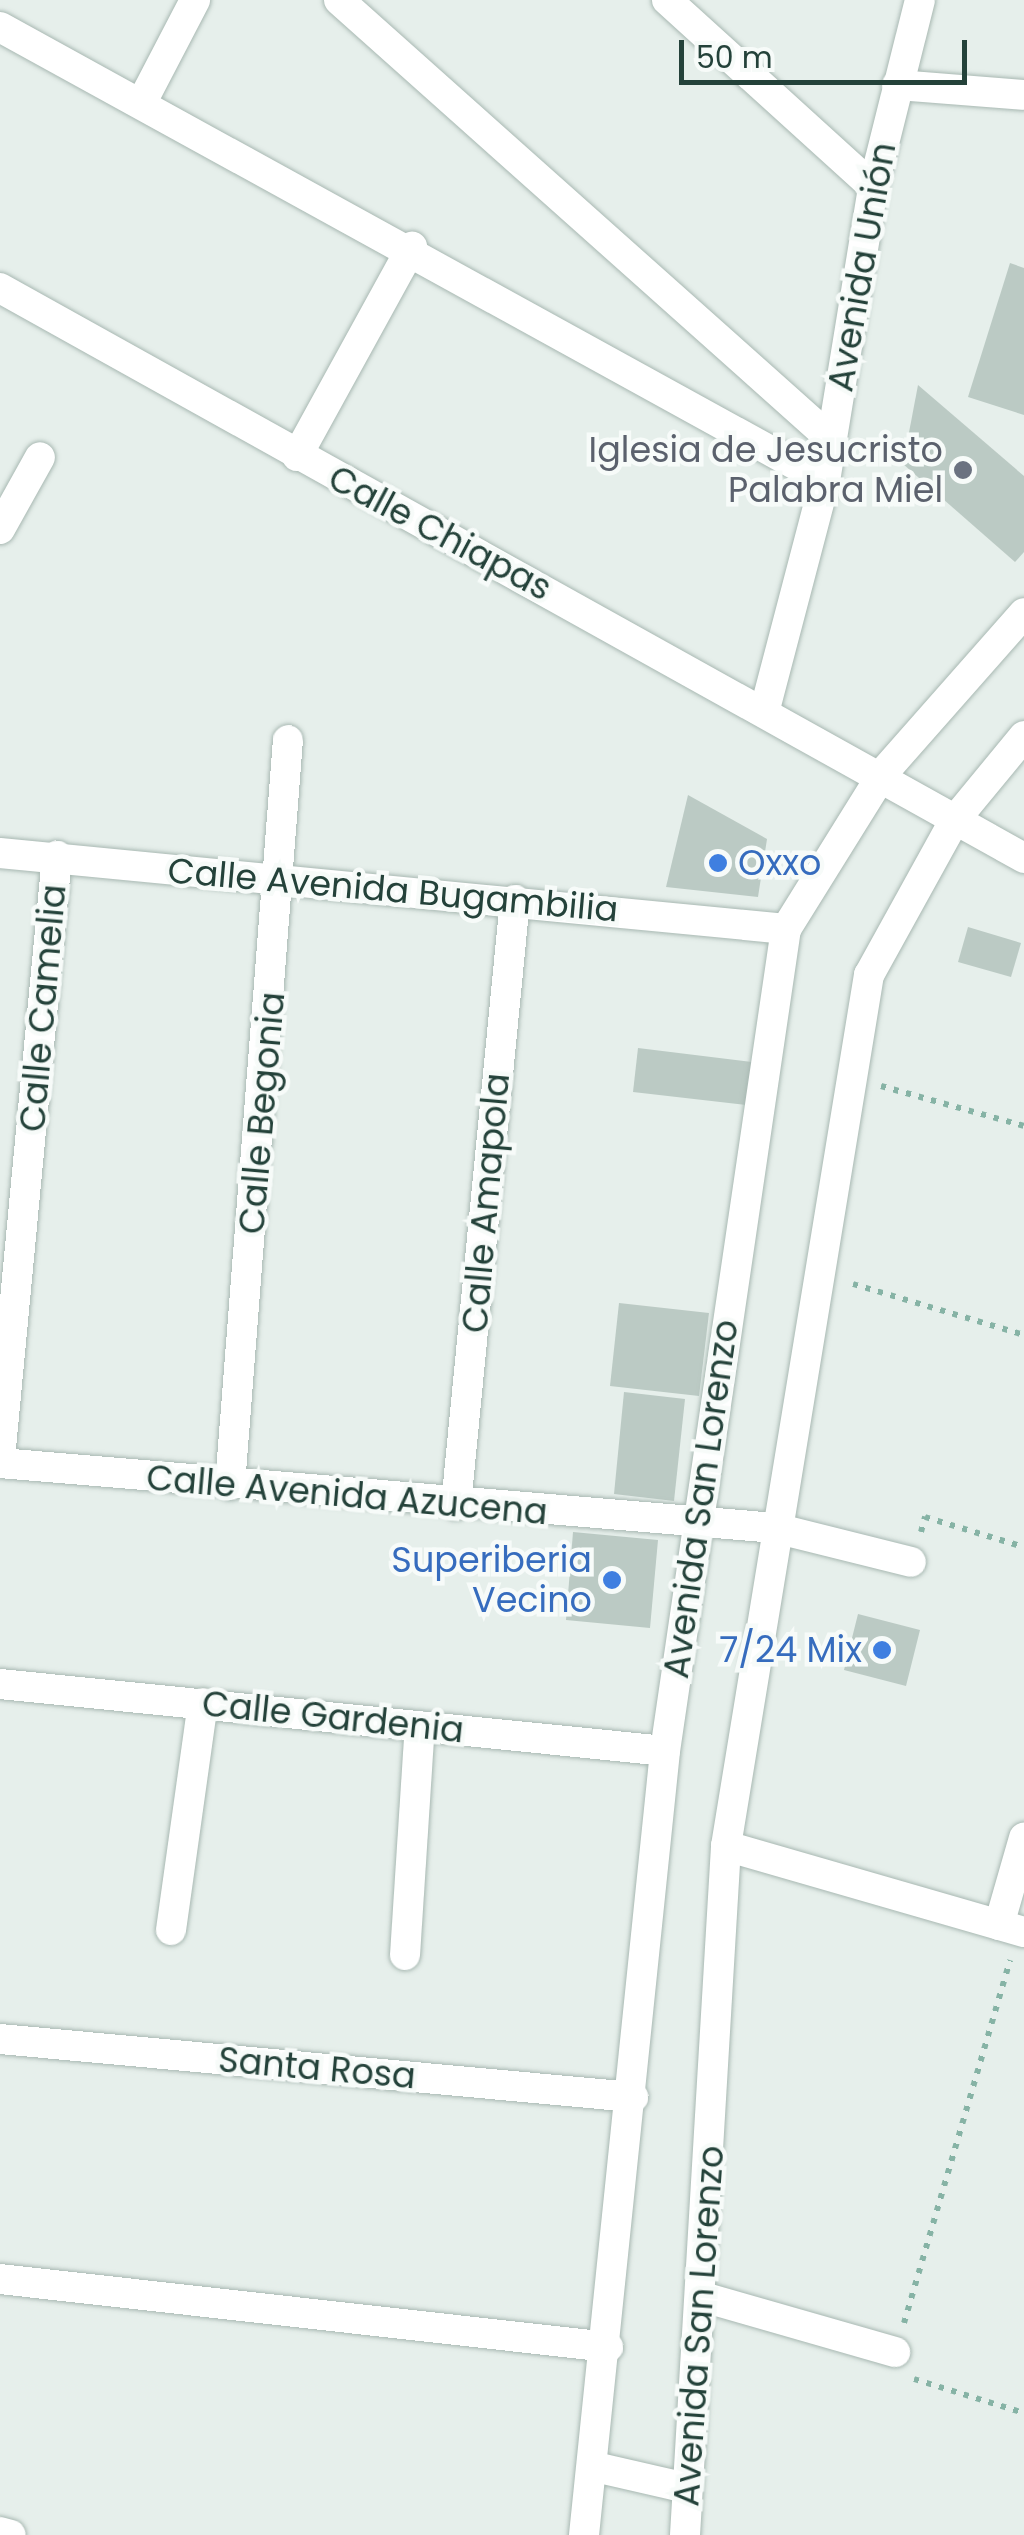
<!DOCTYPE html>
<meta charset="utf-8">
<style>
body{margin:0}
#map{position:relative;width:1024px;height:2535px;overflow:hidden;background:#e6efeb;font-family:Poppins,sans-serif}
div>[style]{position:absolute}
.building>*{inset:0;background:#bbcac4}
.path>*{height:6px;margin-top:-3px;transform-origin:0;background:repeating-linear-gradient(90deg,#86b3a5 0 5px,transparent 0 13px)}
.roads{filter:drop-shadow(0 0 2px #a8b8b2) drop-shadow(0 0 2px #a8b8b2)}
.minor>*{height:30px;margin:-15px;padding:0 15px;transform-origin:15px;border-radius:15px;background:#fff}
.tertiary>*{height:30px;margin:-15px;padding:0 15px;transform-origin:15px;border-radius:15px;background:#fff}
.dots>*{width:28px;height:28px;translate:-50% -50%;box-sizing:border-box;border:5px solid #f7fbf9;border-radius:50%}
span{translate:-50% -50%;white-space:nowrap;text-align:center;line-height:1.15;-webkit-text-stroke:9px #f7fbf9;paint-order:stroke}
.street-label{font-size:35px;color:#24423a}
.worship-label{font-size:35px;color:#5b616d}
.right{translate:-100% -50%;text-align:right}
.shop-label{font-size:35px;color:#366cbe}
.left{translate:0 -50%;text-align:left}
.scale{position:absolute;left:679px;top:40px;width:288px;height:45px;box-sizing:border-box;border:5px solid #24423a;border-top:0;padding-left:12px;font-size:30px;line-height:35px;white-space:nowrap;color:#24423a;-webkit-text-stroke:8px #f7fbf9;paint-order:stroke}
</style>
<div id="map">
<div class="building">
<div style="clip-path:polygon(1010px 263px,1024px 268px,1024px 415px,968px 397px)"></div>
<div style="clip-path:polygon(918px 385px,1024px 476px,1024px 552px,1015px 562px,903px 464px)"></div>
<div style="clip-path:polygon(688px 795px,767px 839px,758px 897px,666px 887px)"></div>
<div style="clip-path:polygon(968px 927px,1021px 943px,1011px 977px,958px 962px)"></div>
<div style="clip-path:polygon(638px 1048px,760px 1063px,755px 1106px,633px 1092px)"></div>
<div style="clip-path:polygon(619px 1303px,709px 1313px,699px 1396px,610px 1386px)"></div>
<div style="clip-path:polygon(624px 1392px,685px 1399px,674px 1501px,614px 1494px)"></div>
<div style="clip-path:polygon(573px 1532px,658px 1540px,650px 1628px,566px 1620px)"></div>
<div style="clip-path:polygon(858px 1614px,920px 1630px,906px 1686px,844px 1670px)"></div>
</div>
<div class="path">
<div style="left:881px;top:1086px;width:148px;rotate:15.6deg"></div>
<div style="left:853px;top:1284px;width:178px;rotate:16.6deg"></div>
<div style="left:921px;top:1532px;width:16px;rotate:-75deg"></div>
<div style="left:925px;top:1517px;width:103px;rotate:16.9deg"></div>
<div style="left:904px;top:2323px;width:378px;rotate:-73.7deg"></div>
<div style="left:914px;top:2379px;width:115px;rotate:17.2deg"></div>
</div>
<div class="roads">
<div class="minor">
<div style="left:339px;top:0;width:659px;rotate:41.74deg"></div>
<div style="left:667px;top:0;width:278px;rotate:42.2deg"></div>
<div style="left:0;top:27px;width:942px;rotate:28.82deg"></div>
<div style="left:897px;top:85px;width:127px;rotate:4.5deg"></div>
<div style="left:142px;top:102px;width:115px;rotate:-62.5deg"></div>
<div style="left:0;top:288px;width:1172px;rotate:29.1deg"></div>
<div style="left:297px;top:456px;width:239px;rotate:-61.2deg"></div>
<div style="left:0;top:529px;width:82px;rotate:-60.9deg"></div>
<div style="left:765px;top:709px;width:236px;rotate:-75.3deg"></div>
<div style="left:825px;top:481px;width:298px;rotate:-80.7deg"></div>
<div style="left:873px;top:187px;width:193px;rotate:-75.9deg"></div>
<div style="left:0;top:853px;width:790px;rotate:5.52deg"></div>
<div style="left:0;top:1458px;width:605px;rotate:-84.59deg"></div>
<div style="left:0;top:1463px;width:778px;rotate:4.79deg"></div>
<div style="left:775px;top:1528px;width:140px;rotate:14deg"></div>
<div style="left:230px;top:1485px;width:747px;rotate:-85.55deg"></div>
<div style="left:456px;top:1505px;width:608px;rotate:-84.43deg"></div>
<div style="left:0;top:1684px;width:668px;rotate:5.75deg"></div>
<div style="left:726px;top:1846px;width:310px;rotate:16.1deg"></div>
<div style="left:999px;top:1925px;width:91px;rotate:-74deg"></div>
<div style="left:171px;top:1930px;width:229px;rotate:-82deg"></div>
<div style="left:405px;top:1955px;width:229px;rotate:-86.3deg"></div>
<div style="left:0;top:2039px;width:636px;rotate:5.24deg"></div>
<div style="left:0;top:2279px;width:612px;rotate:6.38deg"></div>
<div style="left:703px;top:2297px;width:200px;rotate:16deg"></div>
<div style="left:0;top:2532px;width:11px;rotate:15deg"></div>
</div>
<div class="tertiary">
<div style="left:595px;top:2467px;width:94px;rotate:12.9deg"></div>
<div style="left:584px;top:2535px;width:788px;rotate:-84.1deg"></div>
<div style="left:665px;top:1751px;width:831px;rotate:-81.63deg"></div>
<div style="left:786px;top:929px;width:184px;rotate:-58.1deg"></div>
<div style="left:883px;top:773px;width:213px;rotate:-48.6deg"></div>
<div style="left:685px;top:2535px;width:690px;rotate:-86.59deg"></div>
<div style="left:726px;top:1846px;width:883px;rotate:-80.68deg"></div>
<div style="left:869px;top:975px;width:176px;rotate:-61.1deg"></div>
<div style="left:954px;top:821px;width:110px;rotate:-50.5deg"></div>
</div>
</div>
<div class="dots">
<div style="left:963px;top:470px;background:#6b7280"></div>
<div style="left:718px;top:863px;background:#3f7fe0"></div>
<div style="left:612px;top:1580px;background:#3f7fe0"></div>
<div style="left:882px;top:1650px;background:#3f7fe0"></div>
</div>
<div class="street-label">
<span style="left:862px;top:267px;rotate:-80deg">Avenida Unión</span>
<span style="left:440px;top:533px;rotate:28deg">Calle Chiapas</span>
<span style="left:393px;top:890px;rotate:5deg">Calle Avenida Bugambilia</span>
<span style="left:43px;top:1008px;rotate:-85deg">Calle Camelia</span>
<span style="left:262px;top:1113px;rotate:-85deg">Calle Begonia</span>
<span style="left:486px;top:1203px;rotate:-85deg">Calle Amapola</span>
<span style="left:347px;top:1495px;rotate:5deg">Calle Avenida Azucena</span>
<span style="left:701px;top:1499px;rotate:-82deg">Avenida San Lorenzo</span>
<span style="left:333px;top:1717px;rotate:6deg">Calle Gardenia</span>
<span style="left:317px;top:2068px;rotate:5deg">Santa Rosa</span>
<span style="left:699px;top:2326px;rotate:-86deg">Avenida San Lorenzo</span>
</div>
<div class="worship-label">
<span class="right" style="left:943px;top:470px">Iglesia de Jesucristo<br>Palabra Miel</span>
</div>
<div class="shop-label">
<span class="left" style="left:738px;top:863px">Oxxo</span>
<span class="right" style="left:592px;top:1580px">Superiberia<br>Vecino</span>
<span class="right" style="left:862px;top:1650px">7/24 Mix</span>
</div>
<div class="scale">50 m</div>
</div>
